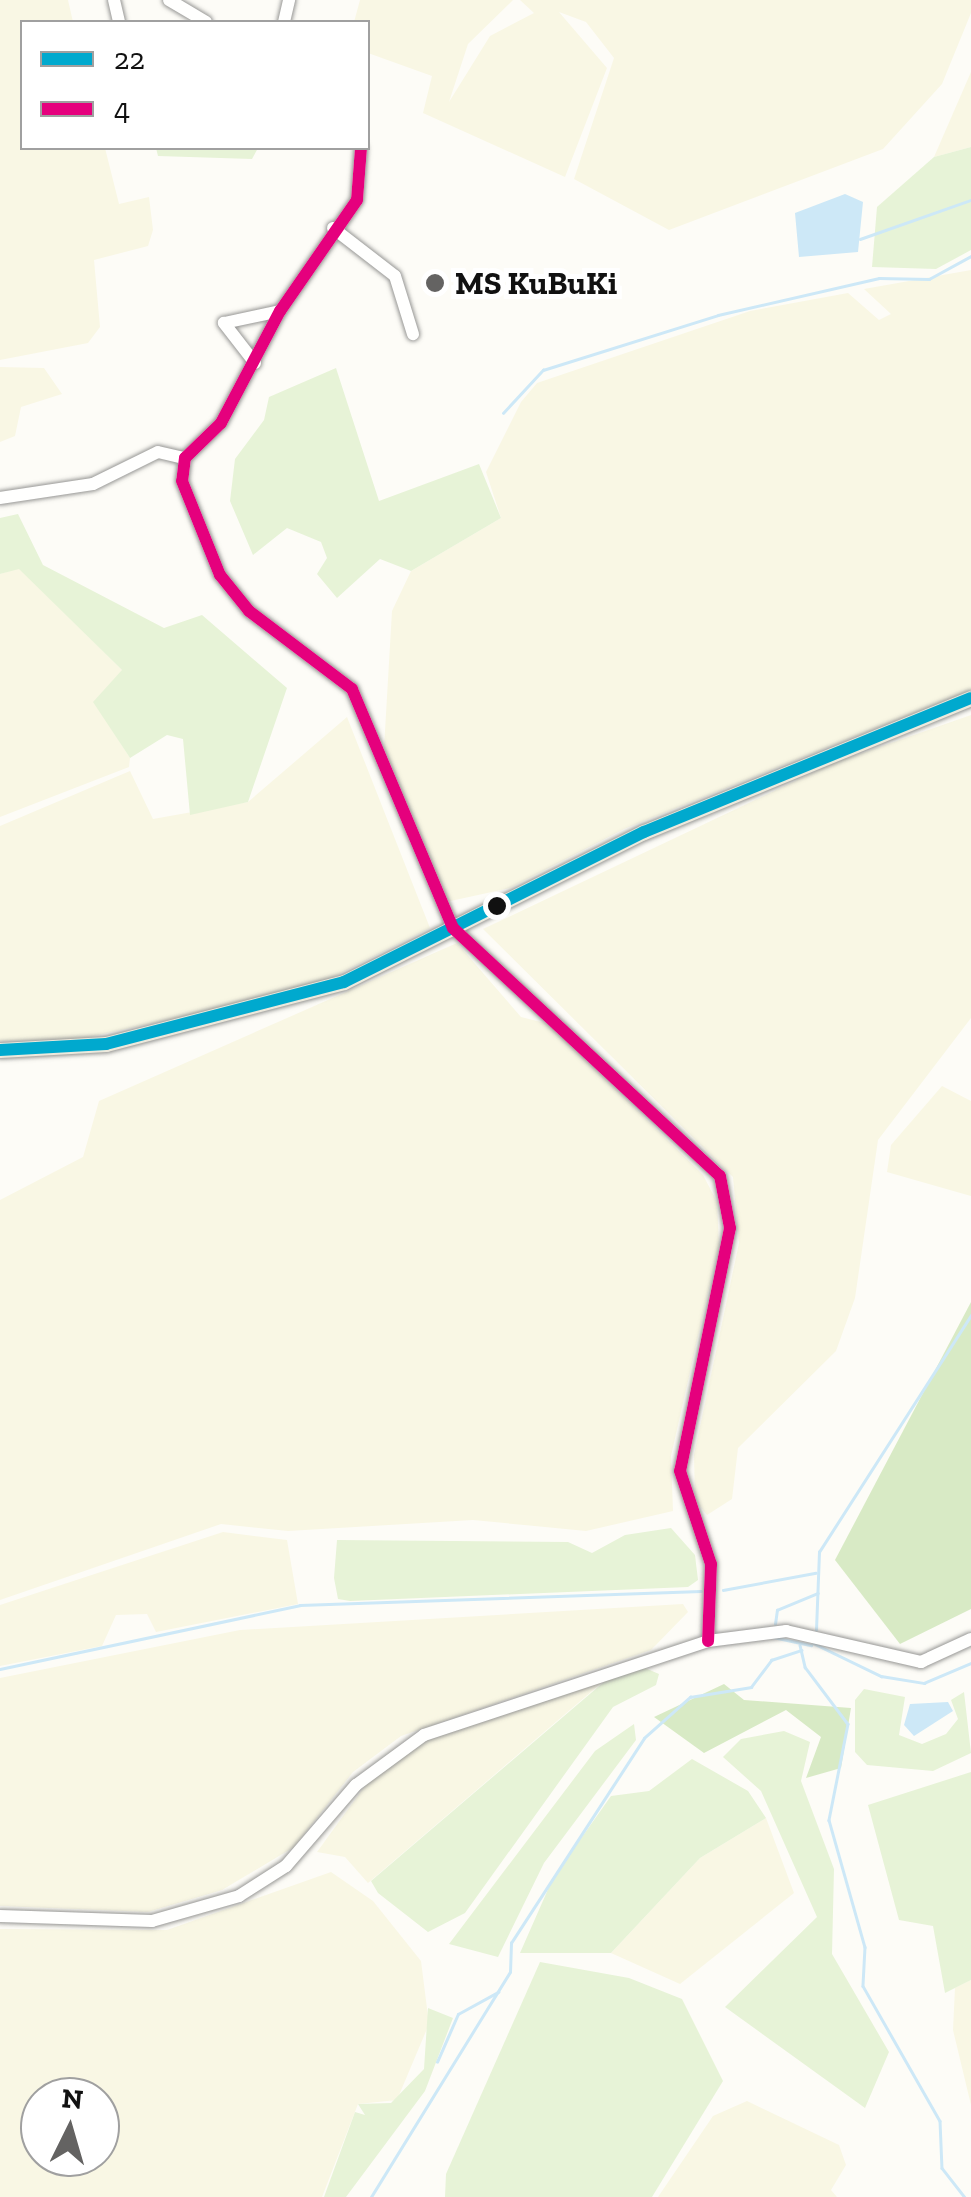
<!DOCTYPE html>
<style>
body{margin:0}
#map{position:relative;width:971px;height:2197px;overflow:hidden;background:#fdfcf7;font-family:"Zilla Slab",serif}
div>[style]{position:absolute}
.farmland>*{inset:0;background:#f9f7e4}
.green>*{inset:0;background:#e7f3d7}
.forest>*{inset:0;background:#d8eac5}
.water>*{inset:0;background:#cde8f7}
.stream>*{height:2.5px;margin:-1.25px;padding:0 1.25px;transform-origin:1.25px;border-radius:1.25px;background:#cde8f7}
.roads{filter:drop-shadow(0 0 2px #979795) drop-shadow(0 0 2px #979795)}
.minor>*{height:12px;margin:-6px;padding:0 6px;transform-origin:6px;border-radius:6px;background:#fffffe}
.major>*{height:15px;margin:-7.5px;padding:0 7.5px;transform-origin:7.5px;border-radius:7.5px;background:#ede9dc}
.bus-1>*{height:12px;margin:-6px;padding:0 6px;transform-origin:6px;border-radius:6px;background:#00a9ce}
.bus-2>*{height:12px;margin:-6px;padding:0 6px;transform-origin:6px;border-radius:6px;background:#e5007d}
.dots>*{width:28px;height:28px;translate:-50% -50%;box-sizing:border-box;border:5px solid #fff;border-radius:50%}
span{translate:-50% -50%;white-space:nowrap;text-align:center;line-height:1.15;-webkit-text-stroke:10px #fff;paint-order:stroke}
.poi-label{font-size:32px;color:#111;font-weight:700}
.left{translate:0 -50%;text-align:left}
.legend{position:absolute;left:20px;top:20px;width:350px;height:130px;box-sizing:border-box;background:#fff;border:2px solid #a0a0a0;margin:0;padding:12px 18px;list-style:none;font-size:30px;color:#111}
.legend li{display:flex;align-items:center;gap:20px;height:50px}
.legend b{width:50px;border:2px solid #a0a0a0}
.north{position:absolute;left:20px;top:2077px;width:100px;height:100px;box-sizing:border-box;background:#fff;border:2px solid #a0a0a0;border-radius:50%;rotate:5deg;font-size:28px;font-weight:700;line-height:40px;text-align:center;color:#111}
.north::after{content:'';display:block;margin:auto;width:35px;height:45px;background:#646362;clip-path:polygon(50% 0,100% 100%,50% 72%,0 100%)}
</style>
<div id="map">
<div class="farmland">
<div style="clip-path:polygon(0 0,68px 0,73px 22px,22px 22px,22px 148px,105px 148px,119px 204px,149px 197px,153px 230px,148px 246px,94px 260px,100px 327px,88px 343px,0 360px)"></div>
<div style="clip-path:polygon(360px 0,513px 0,468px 44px,449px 102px,490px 36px,534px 13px,520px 0,971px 0,971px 13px,942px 84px,883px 149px,669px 230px,574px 179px,614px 58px,586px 22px,559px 12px,607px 68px,565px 177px,423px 113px,432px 76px,368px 53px,368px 22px,354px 22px)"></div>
<div style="clip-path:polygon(971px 72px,971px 147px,934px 157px)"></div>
<div style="clip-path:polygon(971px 270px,971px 690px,624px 829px,510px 888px,446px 902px,384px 748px,392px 611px,411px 571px,501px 518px,486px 472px,521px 402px,537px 383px,750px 311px,848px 293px,879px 320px,891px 314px,864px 289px)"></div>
<div style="clip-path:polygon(0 367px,44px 368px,62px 394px,21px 407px,15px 436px,0 442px)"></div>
<div style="clip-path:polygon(19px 568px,123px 671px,94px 702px,130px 758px,129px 767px,0 817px,0 574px)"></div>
<div style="clip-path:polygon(971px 715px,971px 1018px,878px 1140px,855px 1298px,836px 1351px,738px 1448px,732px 1499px,707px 1515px,695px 1500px,694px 1455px,739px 1243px,733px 1177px,483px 929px,831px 764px)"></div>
<div style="clip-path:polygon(347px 717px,430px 928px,331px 978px,226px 1007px,80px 1039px,0 1041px,0 826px,130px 771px,153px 819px,248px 802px)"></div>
<div style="clip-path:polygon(457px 943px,521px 1017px,549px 1024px,703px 1175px,717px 1202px,719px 1244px,671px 1456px,673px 1511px,586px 1531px,473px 1520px,288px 1531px,221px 1524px,0 1600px,0 1200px,83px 1157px,99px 1101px)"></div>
<div style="clip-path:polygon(942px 1086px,971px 1101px,971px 1196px,887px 1172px,891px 1145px)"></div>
<div style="clip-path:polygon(223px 1532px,287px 1540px,298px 1604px,156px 1632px,147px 1614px,116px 1615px,102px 1646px,0 1666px,0 1605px)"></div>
<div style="clip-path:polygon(683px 1604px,688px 1612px,651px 1650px,401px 1736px,353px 1772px,294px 1847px,222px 1890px,148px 1912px,0 1906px,0 1678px,240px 1630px)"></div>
<div style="clip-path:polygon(605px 1680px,368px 1883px,345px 1857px,317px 1852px,370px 1779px,428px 1740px)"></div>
<div style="clip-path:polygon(766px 1818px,794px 1893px,680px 1984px,611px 1953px,700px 1858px)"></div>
<div style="clip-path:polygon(evenodd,331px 1872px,373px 1901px,421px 1961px,429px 2024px,397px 2100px,358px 2104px,322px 2197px,0 2197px,0 1929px,167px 1930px,331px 1872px,40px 2097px,100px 2097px,100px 2157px,40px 2157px,40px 2097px)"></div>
<div style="clip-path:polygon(971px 1980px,971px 2105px,953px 2030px,955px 1988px)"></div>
<div style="clip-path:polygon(747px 2101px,839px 2145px,846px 2165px,831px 2190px,837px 2197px,658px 2197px,713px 2116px)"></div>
</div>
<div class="green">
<div style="clip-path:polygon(971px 147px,971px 250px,936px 269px,872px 267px,877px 207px,934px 157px)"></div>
<div style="clip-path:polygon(156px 148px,258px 148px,252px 159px,158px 156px)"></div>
<div style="clip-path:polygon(336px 368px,379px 501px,479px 464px,501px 518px,411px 571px,380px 559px,337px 598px,317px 574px,327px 558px,321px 542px,287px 528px,253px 555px,230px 501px,235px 459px,264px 420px,269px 397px)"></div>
<div style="clip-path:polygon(18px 514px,43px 565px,164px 628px,202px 615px,287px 688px,248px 802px,190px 815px,183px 739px,167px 735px,130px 758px,93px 702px,122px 670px,19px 569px,0 574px,0 518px)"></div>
<div style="clip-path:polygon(671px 1528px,695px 1555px,698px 1580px,688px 1587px,350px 1601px,338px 1599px,334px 1578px,337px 1540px,568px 1542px,592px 1553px,625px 1535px)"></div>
<div style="clip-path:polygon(645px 1668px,659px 1674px,656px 1685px,613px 1707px,465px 1913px,428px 1932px,378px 1893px,371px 1881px,605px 1681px)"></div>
<div style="clip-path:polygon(864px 1689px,905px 1697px,899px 1735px,922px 1744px,946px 1734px,958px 1719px,951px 1700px,964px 1692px,971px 1753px,933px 1771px,867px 1765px,855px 1752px,855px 1700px)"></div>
<div style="clip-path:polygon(634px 1724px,636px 1740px,544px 1863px,498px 1957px,449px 1944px,595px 1751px)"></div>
<div style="clip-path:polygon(784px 1731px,810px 1742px,801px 1781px,834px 1869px,832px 1954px,889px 2052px,865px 2108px,725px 2007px,817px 1917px,761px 1791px,723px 1757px,741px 1739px)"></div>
<div style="clip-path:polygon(692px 1759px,748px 1791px,766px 1818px,700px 1858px,611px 1953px,520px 1953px,553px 1878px,611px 1796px,649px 1791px)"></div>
<div style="clip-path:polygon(971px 1772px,971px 1980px,945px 1993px,933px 1926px,899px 1920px,868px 1805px)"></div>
<div style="clip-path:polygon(540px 1962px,629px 1978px,682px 1999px,723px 2081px,652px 2197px,445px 2197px,446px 2174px)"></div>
<div style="clip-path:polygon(428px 2008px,453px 2018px,425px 2091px,346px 2197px,324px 2197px,355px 2112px,365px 2115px,358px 2104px,391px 2103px,424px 2069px)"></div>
</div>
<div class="forest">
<div style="clip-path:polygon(971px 1302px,971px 1609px,900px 1644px,835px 1560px)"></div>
<div style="clip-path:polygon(724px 1684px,744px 1700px,851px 1708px,841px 1768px,806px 1778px,821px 1737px,786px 1710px,704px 1753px,654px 1717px)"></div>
</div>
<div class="water">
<div style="clip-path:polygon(845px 194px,863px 202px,858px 252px,799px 257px,795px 213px)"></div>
<div style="clip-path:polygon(910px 1704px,948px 1702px,953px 1711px,914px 1736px,904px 1725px)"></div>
</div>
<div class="stream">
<div style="left:860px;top:239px;width:118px;rotate:-19.4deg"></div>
<div style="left:503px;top:413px;width:59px;rotate:-47.1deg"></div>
<div style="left:543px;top:370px;width:183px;rotate:-17.4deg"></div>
<div style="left:718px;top:315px;width:165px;rotate:-12.9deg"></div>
<div style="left:879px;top:278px;width:50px;rotate:1.1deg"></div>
<div style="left:929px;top:279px;width:48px;rotate:-28.7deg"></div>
<div style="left:723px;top:1590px;width:94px;rotate:-10.5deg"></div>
<div style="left:775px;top:1624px;width:14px;rotate:-82deg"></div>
<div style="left:777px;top:1610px;width:44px;rotate:-22.5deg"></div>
<div style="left:816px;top:1630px;width:78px;rotate:-87.8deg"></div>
<div style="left:819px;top:1552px;width:282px;rotate:-57.3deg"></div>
<div style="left:773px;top:1637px;width:39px;rotate:12deg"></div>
<div style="left:813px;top:1643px;width:76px;rotate:25.9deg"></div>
<div style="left:881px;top:1676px;width:44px;rotate:9.2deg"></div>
<div style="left:924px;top:1683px;width:51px;rotate:-23.1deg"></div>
<div style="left:800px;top:1645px;width:23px;rotate:77deg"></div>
<div style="left:805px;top:1667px;width:71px;rotate:53deg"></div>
<div style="left:848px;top:1724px;width:98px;rotate:101.2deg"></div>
<div style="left:829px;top:1820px;width:132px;rotate:74.2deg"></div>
<div style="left:865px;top:1947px;width:39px;rotate:93deg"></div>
<div style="left:863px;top:1986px;width:155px;rotate:60.3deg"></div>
<div style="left:940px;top:2121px;width:47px;rotate:87.6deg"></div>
<div style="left:942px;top:2168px;width:37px;rotate:52deg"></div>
<div style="left:0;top:1669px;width:307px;rotate:-12deg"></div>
<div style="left:300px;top:1605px;width:401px;rotate:-2deg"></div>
<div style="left:437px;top:2062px;width:52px;rotate:-66.4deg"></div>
<div style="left:458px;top:2014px;width:46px;rotate:-28.8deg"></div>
<div style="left:371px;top:2197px;width:264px;rotate:-58.3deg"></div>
<div style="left:510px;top:1972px;width:29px;rotate:-88deg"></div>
<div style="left:511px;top:1943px;width:244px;rotate:-57deg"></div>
<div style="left:644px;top:1738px;width:62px;rotate:-41.7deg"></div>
<div style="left:690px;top:1697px;width:62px;rotate:-9.3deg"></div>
<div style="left:751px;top:1687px;width:34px;rotate:-53deg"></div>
<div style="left:771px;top:1660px;width:32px;rotate:-18deg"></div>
</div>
<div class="roads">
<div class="minor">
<div style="left:114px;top:0;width:23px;rotate:77deg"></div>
<div style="left:169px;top:0;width:43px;rotate:30.7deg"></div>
<div style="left:284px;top:22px;width:23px;rotate:-77deg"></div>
<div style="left:361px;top:148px;width:52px;rotate:94.4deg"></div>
<div style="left:357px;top:200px;width:135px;rotate:124.7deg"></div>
<div style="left:280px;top:311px;width:127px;rotate:117.8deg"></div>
<div style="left:221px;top:423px;width:50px;rotate:135.8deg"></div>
<div style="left:185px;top:458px;width:23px;rotate:97deg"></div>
<div style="left:182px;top:481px;width:101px;rotate:68deg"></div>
<div style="left:220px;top:575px;width:46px;rotate:51.1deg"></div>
<div style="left:249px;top:611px;width:129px;rotate:37.1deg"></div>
<div style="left:352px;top:689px;width:259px;rotate:67.1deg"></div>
<div style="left:453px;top:928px;width:364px;rotate:42.9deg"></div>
<div style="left:720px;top:1176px;width:53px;rotate:79.1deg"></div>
<div style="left:730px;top:1228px;width:248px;rotate:101.6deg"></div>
<div style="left:680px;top:1471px;width:98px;rotate:71.6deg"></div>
<div style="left:711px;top:1564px;width:77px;rotate:92.2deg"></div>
<div style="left:333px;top:228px;width:78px;rotate:37.7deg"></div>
<div style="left:395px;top:276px;width:61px;rotate:72.8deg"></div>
<div style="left:255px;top:363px;width:51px;rotate:-127.8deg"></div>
<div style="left:224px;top:323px;width:57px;rotate:-12.1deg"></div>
<div style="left:0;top:498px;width:94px;rotate:-8.6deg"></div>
<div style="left:93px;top:484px;width:72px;rotate:-26.2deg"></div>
<div style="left:158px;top:452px;width:28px;rotate:13deg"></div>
<div style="left:0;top:1916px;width:152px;rotate:1.9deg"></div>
<div style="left:152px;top:1921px;width:91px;rotate:-16deg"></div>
<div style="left:239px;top:1896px;width:56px;rotate:-32.6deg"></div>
<div style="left:286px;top:1866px;width:107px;rotate:-49.2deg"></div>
<div style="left:356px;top:1785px;width:84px;rotate:-36.3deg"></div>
<div style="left:424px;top:1735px;width:299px;rotate:-18.3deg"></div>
<div style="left:708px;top:1641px;width:79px;rotate:-7.3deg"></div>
<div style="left:786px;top:1631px;width:139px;rotate:12.9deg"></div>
<div style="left:921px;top:1662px;width:55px;rotate:-24.7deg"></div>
</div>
<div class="major">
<div style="left:0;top:1050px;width:106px;rotate:-3.2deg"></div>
<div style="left:106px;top:1044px;width:246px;rotate:-14.6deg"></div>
<div style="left:344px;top:982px;width:335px;rotate:-26.6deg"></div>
<div style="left:644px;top:832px;width:353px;rotate:-22.3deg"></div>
</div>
</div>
<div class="bus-1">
<div style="left:0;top:1050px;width:106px;rotate:-3.2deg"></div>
<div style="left:106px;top:1044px;width:246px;rotate:-14.6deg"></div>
<div style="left:344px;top:982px;width:335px;rotate:-26.6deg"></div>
<div style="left:644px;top:832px;width:353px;rotate:-22.3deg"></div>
</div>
<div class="bus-2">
<div style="left:361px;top:148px;width:52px;rotate:94.4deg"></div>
<div style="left:357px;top:200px;width:135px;rotate:124.7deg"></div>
<div style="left:280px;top:311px;width:127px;rotate:117.8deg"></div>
<div style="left:221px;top:423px;width:50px;rotate:135.8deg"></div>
<div style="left:185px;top:458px;width:23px;rotate:97deg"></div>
<div style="left:182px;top:481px;width:101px;rotate:68deg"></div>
<div style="left:220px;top:575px;width:46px;rotate:51.1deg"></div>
<div style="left:249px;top:611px;width:129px;rotate:37.1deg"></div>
<div style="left:352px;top:689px;width:259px;rotate:67.1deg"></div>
<div style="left:453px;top:928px;width:364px;rotate:42.9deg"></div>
<div style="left:720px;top:1176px;width:53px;rotate:79.1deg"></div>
<div style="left:730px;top:1228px;width:248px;rotate:101.6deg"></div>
<div style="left:680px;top:1471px;width:98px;rotate:71.6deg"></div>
<div style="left:711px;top:1564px;width:77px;rotate:92.2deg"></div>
</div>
<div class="dots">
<div style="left:435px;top:283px;background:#646362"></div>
<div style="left:497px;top:906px;background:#111"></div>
</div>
<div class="poi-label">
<span class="left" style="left:455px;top:283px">MS KuBuKi</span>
</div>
<ul class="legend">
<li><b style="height:12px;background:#00a9ce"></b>22</li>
<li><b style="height:12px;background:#e5007d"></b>4</li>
</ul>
<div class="north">N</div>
</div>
